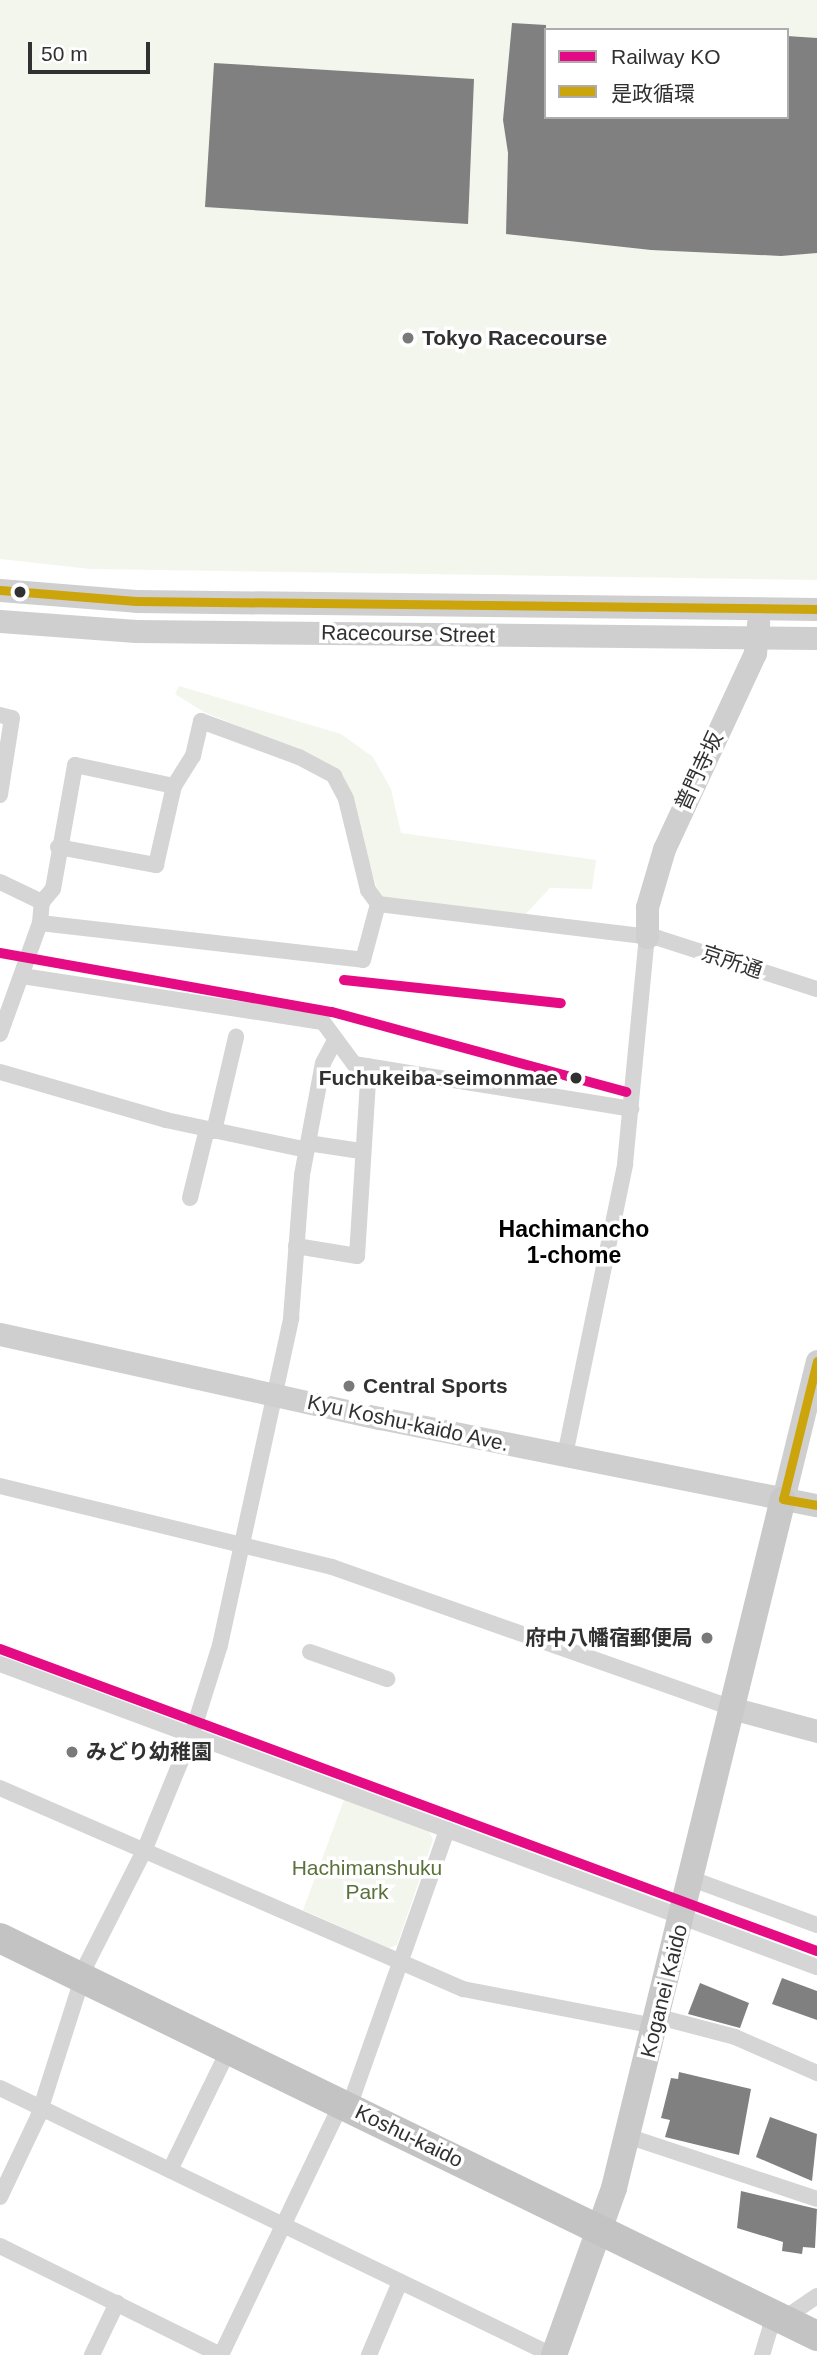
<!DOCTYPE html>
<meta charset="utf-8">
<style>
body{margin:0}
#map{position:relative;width:817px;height:2355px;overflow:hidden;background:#fff;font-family:Helvetica,"Noto Sans JP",sans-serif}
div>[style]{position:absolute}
.green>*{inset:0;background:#f3f6ed}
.building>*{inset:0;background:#808080}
.street>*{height:16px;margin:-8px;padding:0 8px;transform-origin:8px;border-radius:8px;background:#d5d5d5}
.secondary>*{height:23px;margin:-11.5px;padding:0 11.5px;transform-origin:11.5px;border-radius:11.5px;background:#cfcfcf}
.primary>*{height:26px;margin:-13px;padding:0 13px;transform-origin:13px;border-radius:13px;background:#c9c9c9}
.highway>*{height:30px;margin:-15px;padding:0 15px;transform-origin:15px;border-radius:15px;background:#c3c3c3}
.bus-1>*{height:9px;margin:-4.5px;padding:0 4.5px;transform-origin:4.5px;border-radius:4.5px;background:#cca50c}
.rail-1>*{height:10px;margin:-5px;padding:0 5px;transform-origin:5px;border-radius:5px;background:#e50b84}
.dots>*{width:19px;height:19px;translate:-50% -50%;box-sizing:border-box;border:4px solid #fff;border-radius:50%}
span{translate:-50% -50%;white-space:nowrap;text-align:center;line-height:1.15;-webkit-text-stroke:7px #fff;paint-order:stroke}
.poi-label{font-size:21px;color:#313131;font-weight:700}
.left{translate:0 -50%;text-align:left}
.right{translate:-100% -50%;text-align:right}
.street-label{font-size:21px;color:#313131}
.stop-label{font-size:21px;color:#313131;font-weight:700}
.park-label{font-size:21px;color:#5a713a}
.neighbourhood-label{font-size:23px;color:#000;font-weight:700}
.legend{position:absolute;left:544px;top:28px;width:245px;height:91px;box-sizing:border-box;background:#fff;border:2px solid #adadad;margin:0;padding:9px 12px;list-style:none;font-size:21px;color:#313131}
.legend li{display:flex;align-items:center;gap:14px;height:35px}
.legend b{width:35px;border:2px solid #adadad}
.scale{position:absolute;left:28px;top:42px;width:122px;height:32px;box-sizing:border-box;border:4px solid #313131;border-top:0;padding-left:9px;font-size:21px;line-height:24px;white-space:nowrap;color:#313131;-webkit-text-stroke:5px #fff;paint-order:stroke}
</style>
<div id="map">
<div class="green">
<div style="clip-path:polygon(evenodd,0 0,817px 0,817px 580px,91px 569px,0 559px,0 0,546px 30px,787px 30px,787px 117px,546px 117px,546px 30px)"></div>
<div style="clip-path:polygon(179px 686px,341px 734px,373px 757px,391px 789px,401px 833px,596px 860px,592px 889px,550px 888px,523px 917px,380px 898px,342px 775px,326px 762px,204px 712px,175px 694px)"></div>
<div style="clip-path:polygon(344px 1800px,429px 1831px,433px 1840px,397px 1945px,389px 1948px,303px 1910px)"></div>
</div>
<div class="building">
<div style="clip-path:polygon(512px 23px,546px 25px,546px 117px,787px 117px,787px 36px,817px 38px,817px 253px,781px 256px,651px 250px,506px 234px,508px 153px,503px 120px)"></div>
<div style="clip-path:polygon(214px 63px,474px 79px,468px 224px,205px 207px)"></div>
<div style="clip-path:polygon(782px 1978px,817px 1991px,817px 2020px,772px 2004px)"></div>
<div style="clip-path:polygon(700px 1983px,749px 2003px,740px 2028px,688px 2014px)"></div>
<div style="clip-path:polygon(679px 2072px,751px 2089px,739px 2155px,665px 2137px,670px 2120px,661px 2118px,671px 2078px,678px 2079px)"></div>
<div style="clip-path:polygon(770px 2117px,817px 2134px,812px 2181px,756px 2157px)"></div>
<div style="clip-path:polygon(741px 2191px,817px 2209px,815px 2248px,803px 2247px,802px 2254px,782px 2251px,783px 2242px,737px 2228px)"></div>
</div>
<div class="street">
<div style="left:0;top:715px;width:12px;rotate:14deg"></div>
<div style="left:12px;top:718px;width:78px;rotate:98.9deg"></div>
<div style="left:58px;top:847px;width:100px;rotate:10.4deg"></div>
<div style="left:156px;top:865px;width:81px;rotate:-77.2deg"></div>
<div style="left:174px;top:786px;width:36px;rotate:-58deg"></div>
<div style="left:193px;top:756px;width:36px;rotate:-77deg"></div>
<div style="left:201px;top:721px;width:104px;rotate:20.2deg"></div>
<div style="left:299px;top:757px;width:40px;rotate:28deg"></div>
<div style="left:334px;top:776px;width:26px;rotate:62deg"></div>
<div style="left:346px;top:799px;width:94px;rotate:76.4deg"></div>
<div style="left:368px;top:890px;width:17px;rotate:54deg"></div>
<div style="left:0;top:882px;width:47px;rotate:25.5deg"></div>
<div style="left:40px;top:923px;width:21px;rotate:-85deg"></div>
<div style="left:42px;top:902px;width:17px;rotate:-50deg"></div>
<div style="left:53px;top:889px;width:126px;rotate:-79.9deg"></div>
<div style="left:75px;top:765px;width:101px;rotate:12deg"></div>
<div style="left:22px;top:976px;width:304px;rotate:8.7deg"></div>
<div style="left:323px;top:1022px;width:52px;rotate:53.6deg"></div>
<div style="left:354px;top:1064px;width:281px;rotate:9.2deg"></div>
<div style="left:0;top:1034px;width:118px;rotate:-70.2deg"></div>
<div style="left:40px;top:923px;width:325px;rotate:6.5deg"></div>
<div style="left:363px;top:960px;width:58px;rotate:-75deg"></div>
<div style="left:378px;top:904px;width:282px;rotate:6.9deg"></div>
<div style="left:658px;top:938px;width:167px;rotate:17.8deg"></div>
<div style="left:0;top:1072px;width:173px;rotate:16.1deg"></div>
<div style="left:166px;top:1120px;width:144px;rotate:12deg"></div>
<div style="left:214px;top:1131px;width:97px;rotate:-76.8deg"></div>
<div style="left:308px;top:1143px;width:53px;rotate:8.7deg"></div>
<div style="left:190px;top:1198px;width:71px;rotate:-76.2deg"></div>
<div style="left:296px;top:1246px;width:62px;rotate:9.3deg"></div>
<div style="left:357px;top:1256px;width:190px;rotate:-86.4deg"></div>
<div style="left:565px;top:1455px;width:297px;rotate:-78.3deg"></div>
<div style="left:625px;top:1164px;width:228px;rotate:-84.5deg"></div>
<div style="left:0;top:1486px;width:342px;rotate:13.7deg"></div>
<div style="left:332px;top:1567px;width:427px;rotate:19.4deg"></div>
<div style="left:310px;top:1652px;width:82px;rotate:19.3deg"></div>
<div style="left:0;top:1664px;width:871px;rotate:20.35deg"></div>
<div style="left:0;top:1788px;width:505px;rotate:23.47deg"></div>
<div style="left:463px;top:1989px;width:197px;rotate:10.9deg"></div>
<div style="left:692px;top:1879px;width:133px;rotate:20.2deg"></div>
<div style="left:659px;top:2017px;width:79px;rotate:14.7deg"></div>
<div style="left:735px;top:2037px;width:90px;rotate:23.7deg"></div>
<div style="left:0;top:2088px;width:613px;rotate:25.81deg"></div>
<div style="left:349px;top:2107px;width:294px;rotate:-70.5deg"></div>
<div style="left:627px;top:2136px;width:200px;rotate:18.3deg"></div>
<div style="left:170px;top:2170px;width:135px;rotate:-64deg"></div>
<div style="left:0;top:2197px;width:89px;rotate:-64.6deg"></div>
<div style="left:38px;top:2117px;width:162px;rotate:-72.3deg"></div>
<div style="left:87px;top:1963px;width:126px;rotate:-63deg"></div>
<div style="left:144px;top:1851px;width:126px;rotate:-67.7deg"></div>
<div style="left:192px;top:1734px;width:93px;rotate:-72.5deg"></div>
<div style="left:220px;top:1645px;width:335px;rotate:-77.7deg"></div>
<div style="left:291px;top:1318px;width:143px;rotate:-85.6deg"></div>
<div style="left:302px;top:1175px;width:114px;rotate:-79.4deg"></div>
<div style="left:323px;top:1063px;width:27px;rotate:-62deg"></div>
<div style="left:0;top:2246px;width:246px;rotate:26.3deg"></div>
<div style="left:92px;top:2355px;width:58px;rotate:-64.3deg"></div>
<div style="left:221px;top:2355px;width:280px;rotate:-64.4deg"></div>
<div style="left:369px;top:2355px;width:79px;rotate:-67deg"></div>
<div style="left:762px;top:2355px;width:28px;rotate:-73deg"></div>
<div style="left:770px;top:2328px;width:57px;rotate:-34.2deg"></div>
</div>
<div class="secondary">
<div style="left:0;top:590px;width:136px;rotate:4.6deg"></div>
<div style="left:136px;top:601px;width:681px;rotate:0.67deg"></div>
<div style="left:0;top:621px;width:136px;rotate:4.2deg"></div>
<div style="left:136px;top:631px;width:681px;rotate:0.59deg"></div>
<div style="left:647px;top:937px;width:30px;rotate:-90deg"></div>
<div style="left:647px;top:907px;width:60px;rotate:-73.7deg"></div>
<div style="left:664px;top:849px;width:216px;rotate:-65.1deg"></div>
<div style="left:755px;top:653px;width:31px;rotate:-84deg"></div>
<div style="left:0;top:1334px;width:389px;rotate:12.5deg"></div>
<div style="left:380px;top:1418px;width:446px;rotate:11.3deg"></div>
<div style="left:783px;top:1499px;width:142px;rotate:-76.2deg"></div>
<div style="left:735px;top:1709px;width:85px;rotate:15deg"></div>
</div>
<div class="primary">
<div style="left:554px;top:2355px;width:177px;rotate:-70.2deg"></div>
<div style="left:614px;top:2188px;width:709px;rotate:-76.22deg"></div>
</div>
<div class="highway">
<div style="left:0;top:1938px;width:909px;rotate:25.97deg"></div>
</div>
<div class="bus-1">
<div style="left:0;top:590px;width:136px;rotate:4.6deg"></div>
<div style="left:136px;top:601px;width:681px;rotate:0.67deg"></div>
<div style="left:817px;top:1361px;width:142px;rotate:103.8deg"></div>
<div style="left:783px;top:1499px;width:35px;rotate:10deg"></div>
</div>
<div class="rail-1">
<div style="left:0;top:953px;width:337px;rotate:10.1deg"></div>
<div style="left:332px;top:1012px;width:305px;rotate:15.2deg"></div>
<div style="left:344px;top:980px;width:218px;rotate:6.1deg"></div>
<div style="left:0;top:1649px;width:871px;rotate:20.29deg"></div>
</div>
<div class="dots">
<div style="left:408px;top:338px;background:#797979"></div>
<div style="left:20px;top:592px;background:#313131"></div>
<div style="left:576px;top:1078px;background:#313131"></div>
<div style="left:349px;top:1386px;background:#797979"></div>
<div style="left:707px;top:1638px;background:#797979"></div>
<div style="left:72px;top:1752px;background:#797979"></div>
</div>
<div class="poi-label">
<span class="left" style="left:422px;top:338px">Tokyo Racecourse</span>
<span class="left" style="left:363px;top:1386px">Central Sports</span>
<span class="right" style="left:693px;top:1638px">府中八幡宿郵便局</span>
<span class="left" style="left:86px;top:1752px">みどり幼稚園</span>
</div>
<div class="street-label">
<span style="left:408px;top:634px;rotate:1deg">Racecourse Street</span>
<span style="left:699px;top:771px;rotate:-65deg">普門寺坂</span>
<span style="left:732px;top:962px;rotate:18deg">京所通</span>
<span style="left:408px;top:1423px;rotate:12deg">Kyu Koshu-kaido Ave.</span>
<span style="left:664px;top:1991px;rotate:-76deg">Koganei Kaido</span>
<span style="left:409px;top:2136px;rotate:26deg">Koshu-kaido</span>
</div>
<div class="stop-label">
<span class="right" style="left:558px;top:1078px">Fuchukeiba-seimonmae</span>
</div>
<div class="park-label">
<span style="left:367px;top:1880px">Hachimanshuku<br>Park</span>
</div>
<div class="neighbourhood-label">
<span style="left:574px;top:1242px">Hachimancho<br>1-chome</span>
</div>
<ul class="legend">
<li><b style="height:9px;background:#e50b84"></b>Railway KO</li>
<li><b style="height:9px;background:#cca50c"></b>是政循環</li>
</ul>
<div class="scale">50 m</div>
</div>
